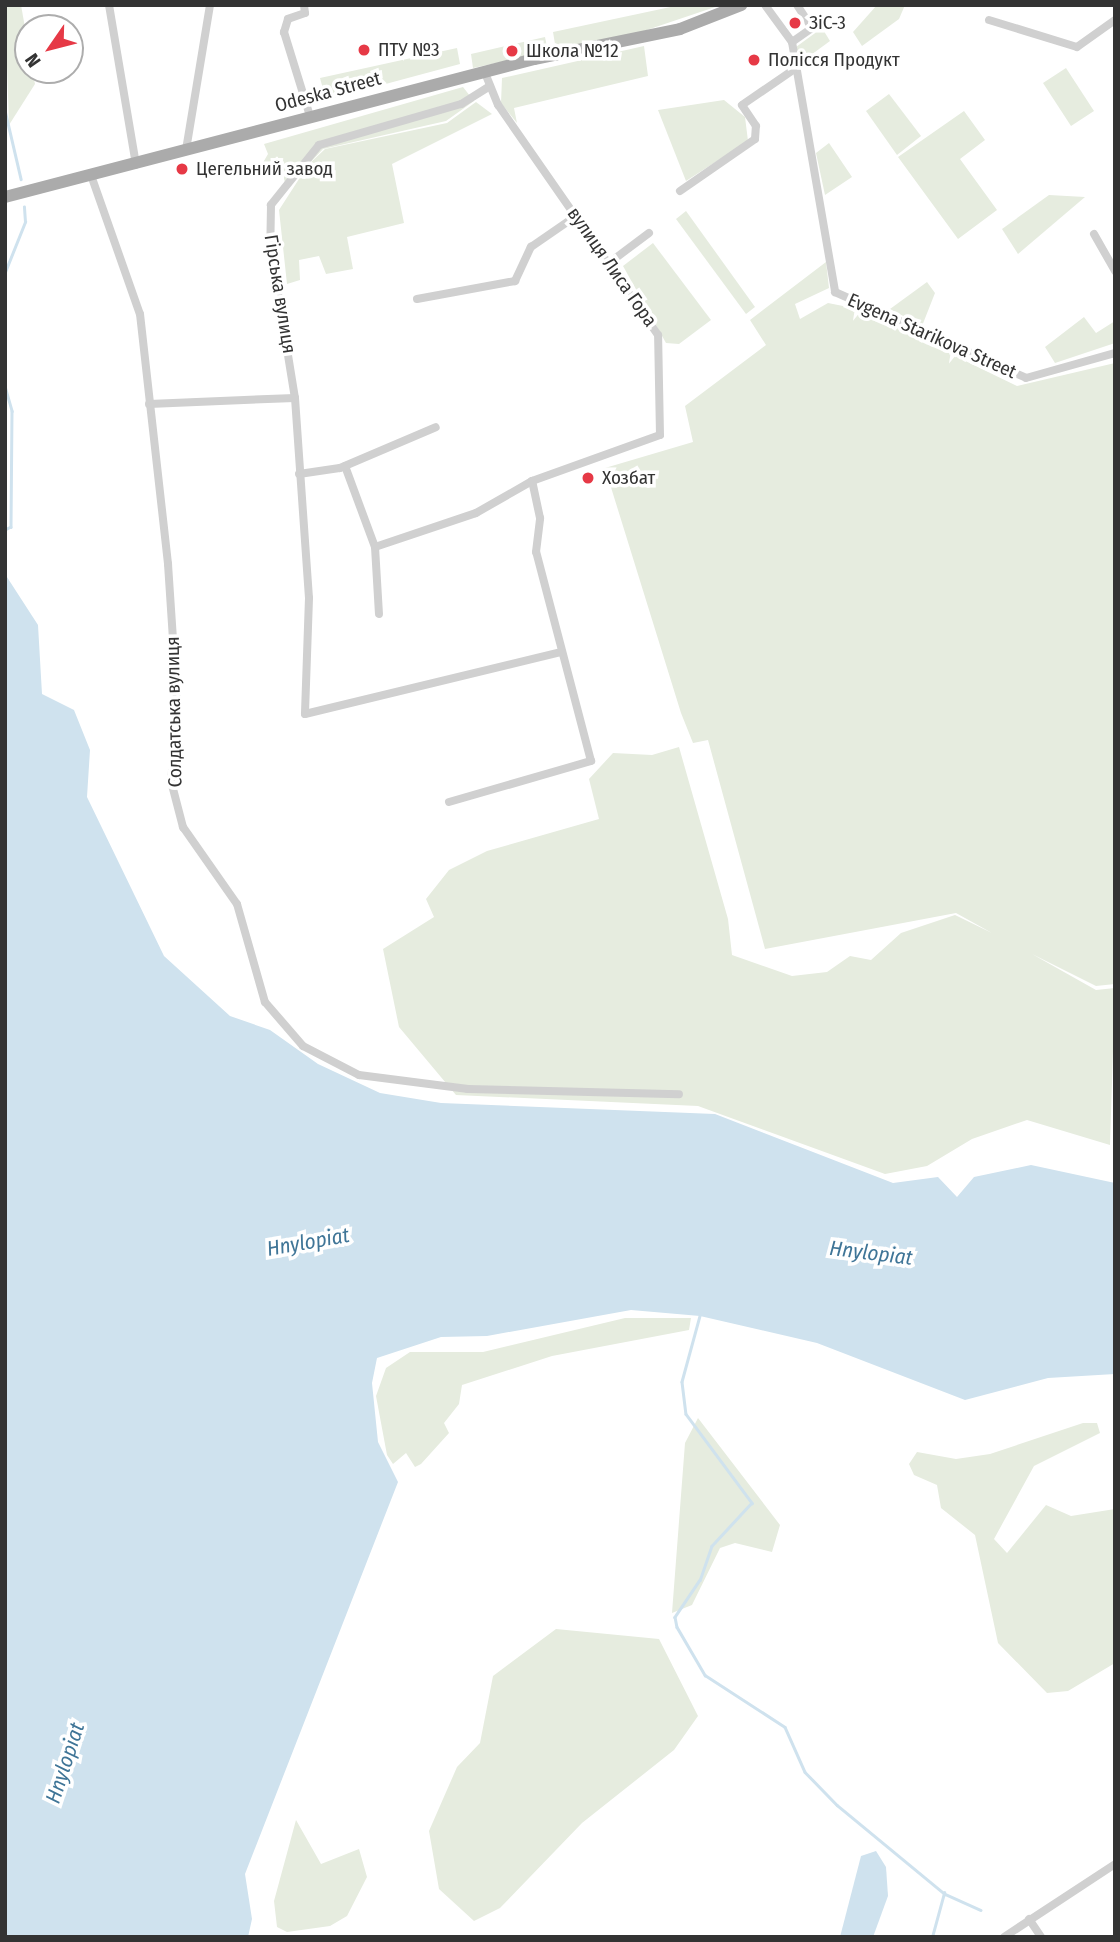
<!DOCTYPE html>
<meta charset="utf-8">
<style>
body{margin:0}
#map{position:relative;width:1120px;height:1942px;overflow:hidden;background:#fff;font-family:"Fira Sans Condensed",sans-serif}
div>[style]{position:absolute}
.green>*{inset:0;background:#e6ecdf}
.water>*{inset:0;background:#cfe2ee}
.stream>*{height:2.5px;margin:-1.25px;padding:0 1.25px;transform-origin:1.25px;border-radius:1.25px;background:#cfe2ee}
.minor>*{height:8px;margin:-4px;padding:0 4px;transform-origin:4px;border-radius:4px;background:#d0d0d0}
.primary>*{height:12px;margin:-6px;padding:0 6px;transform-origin:6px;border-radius:6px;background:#ababab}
.dots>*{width:19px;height:19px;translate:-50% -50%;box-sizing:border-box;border:4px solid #fff;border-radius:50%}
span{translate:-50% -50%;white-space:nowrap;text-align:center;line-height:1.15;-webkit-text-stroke:7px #fff;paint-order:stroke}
.poi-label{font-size:19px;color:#333}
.left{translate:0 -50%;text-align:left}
.street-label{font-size:19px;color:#333}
.water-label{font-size:21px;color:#3f7597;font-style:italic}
.frame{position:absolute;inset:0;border:7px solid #333;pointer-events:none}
.north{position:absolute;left:14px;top:14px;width:70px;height:70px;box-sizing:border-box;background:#fff;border:2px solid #adadad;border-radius:50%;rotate:235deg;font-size:19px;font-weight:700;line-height:28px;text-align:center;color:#333}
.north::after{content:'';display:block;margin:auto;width:24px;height:32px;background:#e63946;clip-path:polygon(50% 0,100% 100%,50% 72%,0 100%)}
</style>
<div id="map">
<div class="green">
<div style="clip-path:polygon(5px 5px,21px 5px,35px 84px,9px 125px)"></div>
<div style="clip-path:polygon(680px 5px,721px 5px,635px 34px,556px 50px,553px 32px)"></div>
<div style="clip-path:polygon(877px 5px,905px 5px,899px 19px,862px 46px,853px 32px)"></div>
<div style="clip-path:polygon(822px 28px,830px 41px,800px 63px,796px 47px)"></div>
<div style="clip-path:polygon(545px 37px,548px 52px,473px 68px,471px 54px)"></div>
<div style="clip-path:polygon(644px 46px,648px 76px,514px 108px,517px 123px,501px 103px,502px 78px)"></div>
<div style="clip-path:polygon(457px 48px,460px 64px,326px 100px,320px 78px)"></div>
<div style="clip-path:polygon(1066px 68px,1094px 111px,1071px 126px,1043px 83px)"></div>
<div style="clip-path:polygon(463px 87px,474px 101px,446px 121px,323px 149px,286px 188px,281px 164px,261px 166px,268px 154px,264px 144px)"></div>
<div style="clip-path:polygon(889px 94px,921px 136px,897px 155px,866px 111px)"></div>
<div style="clip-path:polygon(724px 100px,745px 117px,748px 141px,686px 181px,658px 110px)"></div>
<div style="clip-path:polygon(476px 102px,492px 114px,392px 164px,404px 223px,347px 237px,353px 269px,326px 274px,319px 256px,299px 260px,300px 280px,287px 284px,279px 210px,308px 165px,325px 149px,447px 123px)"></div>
<div style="clip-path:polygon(964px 111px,985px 140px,960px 159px,997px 210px,958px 239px,898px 157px)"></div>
<div style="clip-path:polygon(829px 143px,852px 177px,825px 195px,816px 153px)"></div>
<div style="clip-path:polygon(1049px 195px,1085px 197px,1018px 254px,1002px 229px)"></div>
<div style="clip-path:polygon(686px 211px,755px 307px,746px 314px,676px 219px)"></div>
<div style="clip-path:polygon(653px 243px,711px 320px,679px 344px,666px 343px,623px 266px)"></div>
<div style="clip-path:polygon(826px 262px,829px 288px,795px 304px,800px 319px,828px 303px,858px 309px,1017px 386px,1115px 363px,1115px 984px,1096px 986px,1032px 954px,1096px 990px,1115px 988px,1110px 1145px,1027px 1120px,972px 1139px,927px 1166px,885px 1174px,698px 1106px,456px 1095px,399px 1027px,383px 949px,434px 917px,426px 899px,449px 870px,487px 851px,599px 819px,589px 779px,613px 753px,652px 755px,679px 747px,728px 919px,732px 955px,792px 976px,827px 972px,850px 956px,871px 960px,901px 933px,955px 915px,992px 933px,956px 913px,765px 949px,708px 740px,693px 743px,681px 713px,605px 468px,693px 442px,685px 406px,766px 345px,750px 320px)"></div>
<div style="clip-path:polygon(927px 282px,935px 293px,922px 326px,890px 309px)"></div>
<div style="clip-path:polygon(1084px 317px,1096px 333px,1115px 321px,1115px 343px,1055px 363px,1045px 347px)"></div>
<div style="clip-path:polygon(625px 1318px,691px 1318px,689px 1330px,552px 1356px,462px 1385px,459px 1404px,444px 1423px,449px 1433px,421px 1464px,415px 1467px,406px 1453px,393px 1464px,387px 1455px,376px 1396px,386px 1368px,410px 1352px,483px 1352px)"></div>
<div style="clip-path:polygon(698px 1418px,780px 1525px,772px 1552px,735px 1543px,720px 1548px,692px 1605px,672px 1613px,685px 1443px)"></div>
<div style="clip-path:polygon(1083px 1423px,1097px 1423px,1100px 1433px,1034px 1466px,994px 1539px,1007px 1553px,1046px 1505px,1071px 1516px,1115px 1509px,1115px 1663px,1068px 1691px,1047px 1693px,998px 1643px,975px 1535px,941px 1508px,937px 1485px,914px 1475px,909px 1464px,917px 1452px,956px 1459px,990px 1454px)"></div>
<div style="clip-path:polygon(556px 1629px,659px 1639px,698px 1716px,674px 1750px,582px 1823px,500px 1908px,474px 1921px,439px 1889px,429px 1831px,457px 1767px,480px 1743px,493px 1676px)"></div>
<div style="clip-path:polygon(296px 1820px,321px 1864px,359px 1849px,367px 1877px,347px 1916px,330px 1926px,287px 1932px,277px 1927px,274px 1901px)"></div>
</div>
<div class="water">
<div style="clip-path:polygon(5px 574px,38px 625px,42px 694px,74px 710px,90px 750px,87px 797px,164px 956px,230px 1016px,270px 1030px,318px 1064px,380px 1093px,441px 1103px,715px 1114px,893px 1183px,938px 1177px,957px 1197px,974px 1177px,1031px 1165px,1115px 1183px,1115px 1374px,1048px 1378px,965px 1400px,817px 1343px,700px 1316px,631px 1310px,487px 1336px,441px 1337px,377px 1358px,372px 1383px,378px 1442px,398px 1482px,245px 1874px,252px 1919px,248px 1937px,5px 1937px)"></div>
<div style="clip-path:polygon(876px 1851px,886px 1867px,888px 1896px,873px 1937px,840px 1937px,861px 1856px)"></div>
</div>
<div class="stream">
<div style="left:5px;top:110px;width:71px;rotate:76.9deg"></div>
<div style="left:5px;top:272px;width:54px;rotate:-68.2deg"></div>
<div style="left:25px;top:222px;width:15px;rotate:-94deg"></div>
<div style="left:5px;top:386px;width:26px;rotate:74deg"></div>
<div style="left:12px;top:411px;width:116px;rotate:90.5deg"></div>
<div style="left:11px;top:527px;width:7px;rotate:153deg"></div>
<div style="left:700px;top:1316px;width:68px;rotate:105.3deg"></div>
<div style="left:682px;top:1382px;width:32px;rotate:83deg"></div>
<div style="left:686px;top:1414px;width:111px;rotate:53.4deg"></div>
<div style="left:752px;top:1503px;width:59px;rotate:132.9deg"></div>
<div style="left:712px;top:1546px;width:36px;rotate:109deg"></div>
<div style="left:700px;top:1580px;width:45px;rotate:124deg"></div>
<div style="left:675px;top:1617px;width:10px;rotate:79deg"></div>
<div style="left:677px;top:1627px;width:56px;rotate:59.7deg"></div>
<div style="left:705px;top:1675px;width:95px;rotate:33deg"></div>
<div style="left:785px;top:1727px;width:49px;rotate:66deg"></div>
<div style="left:805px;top:1772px;width:46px;rotate:45.9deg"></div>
<div style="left:837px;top:1805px;width:140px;rotate:39.5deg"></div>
<div style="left:945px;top:1894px;width:39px;rotate:24deg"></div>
<div style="left:932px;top:1937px;width:46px;rotate:-74.7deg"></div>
</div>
<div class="minor">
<div style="left:109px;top:5px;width:162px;rotate:80.4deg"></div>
<div style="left:304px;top:5px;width:8px;rotate:83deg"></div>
<div style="left:305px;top:13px;width:18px;rotate:161deg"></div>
<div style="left:288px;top:19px;width:14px;rotate:107deg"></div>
<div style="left:284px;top:32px;width:88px;rotate:72.8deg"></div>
<div style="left:765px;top:5px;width:46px;rotate:53.9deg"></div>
<div style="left:792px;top:42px;width:254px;rotate:80.2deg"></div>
<div style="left:835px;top:292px;width:209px;rotate:24.2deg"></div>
<div style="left:1026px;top:378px;width:92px;rotate:-15.7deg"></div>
<div style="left:989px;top:20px;width:92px;rotate:17.1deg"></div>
<div style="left:1077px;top:47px;width:47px;rotate:-35.4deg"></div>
<div style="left:792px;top:42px;width:24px;rotate:-35deg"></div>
<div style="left:812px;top:28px;width:27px;rotate:-123deg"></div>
<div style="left:490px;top:86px;width:34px;rotate:148deg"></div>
<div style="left:461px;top:104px;width:148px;rotate:163.9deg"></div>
<div style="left:319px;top:145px;width:77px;rotate:128.7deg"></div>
<div style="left:271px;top:205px;width:39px;rotate:91deg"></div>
<div style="left:270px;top:244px;width:156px;rotate:80.8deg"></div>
<div style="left:295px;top:398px;width:200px;rotate:86deg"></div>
<div style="left:309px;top:598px;width:116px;rotate:92deg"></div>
<div style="left:305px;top:714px;width:264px;rotate:-13.6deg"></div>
<div style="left:186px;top:150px;width:147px;rotate:-80.6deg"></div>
<div style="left:92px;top:178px;width:144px;rotate:70.6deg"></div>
<div style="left:140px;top:314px;width:252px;rotate:83.6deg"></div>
<div style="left:168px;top:564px;width:149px;rotate:86.2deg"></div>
<div style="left:178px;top:713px;width:68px;rotate:95.9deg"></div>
<div style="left:171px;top:781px;width:48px;rotate:75.4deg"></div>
<div style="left:183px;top:827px;width:94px;rotate:55deg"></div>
<div style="left:237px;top:904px;width:102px;rotate:74.1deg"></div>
<div style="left:265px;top:1002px;width:58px;rotate:49.2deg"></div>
<div style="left:303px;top:1046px;width:63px;rotate:27.4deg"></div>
<div style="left:359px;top:1075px;width:110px;rotate:7.3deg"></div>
<div style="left:468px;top:1089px;width:211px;rotate:1.4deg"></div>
<div style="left:680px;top:191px;width:91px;rotate:-34.7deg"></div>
<div style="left:755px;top:139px;width:13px;rotate:-86deg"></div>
<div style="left:756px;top:126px;width:25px;rotate:-124deg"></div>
<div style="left:742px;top:105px;width:65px;rotate:-34.4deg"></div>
<div style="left:1094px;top:234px;width:43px;rotate:60.4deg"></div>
<div style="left:609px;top:263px;width:50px;rotate:-36.9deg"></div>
<div style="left:417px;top:299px;width:100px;rotate:-10.4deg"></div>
<div style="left:515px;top:281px;width:38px;rotate:-65deg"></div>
<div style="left:531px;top:247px;width:55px;rotate:-34.6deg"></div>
<div style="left:149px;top:404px;width:146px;rotate:-2.4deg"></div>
<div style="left:345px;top:466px;width:86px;rotate:69.7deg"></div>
<div style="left:375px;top:547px;width:67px;rotate:86.6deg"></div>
<div style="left:299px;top:474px;width:41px;rotate:-8.3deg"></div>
<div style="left:340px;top:468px;width:104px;rotate:-23.1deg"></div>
<div style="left:375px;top:547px;width:107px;rotate:-18.6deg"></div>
<div style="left:476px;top:513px;width:64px;rotate:-29.7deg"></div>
<div style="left:532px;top:481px;width:136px;rotate:-19.8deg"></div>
<div style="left:660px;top:435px;width:100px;rotate:-91.1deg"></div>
<div style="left:658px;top:335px;width:280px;rotate:-124.8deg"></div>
<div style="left:498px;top:105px;width:37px;rotate:-112deg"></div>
<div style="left:449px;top:802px;width:148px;rotate:-16.1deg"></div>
<div style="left:591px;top:761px;width:216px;rotate:-104.7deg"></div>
<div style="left:536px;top:552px;width:34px;rotate:-83deg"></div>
<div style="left:540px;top:518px;width:38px;rotate:-102deg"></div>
<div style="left:1029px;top:1919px;width:22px;rotate:56deg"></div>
<div style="left:1004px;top:1937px;width:133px;rotate:-33.3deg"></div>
</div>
<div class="primary">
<div style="left:5px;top:197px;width:547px;rotate:-14.62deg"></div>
<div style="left:534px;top:59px;width:149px;rotate:-11.6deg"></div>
<div style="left:680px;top:29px;width:66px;rotate:-21.5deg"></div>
</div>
<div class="dots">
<div style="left:795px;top:23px;background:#e63946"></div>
<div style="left:364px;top:50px;background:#e63946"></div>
<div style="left:512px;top:51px;background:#e63946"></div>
<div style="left:754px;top:60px;background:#e63946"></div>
<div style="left:182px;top:169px;background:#e63946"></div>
<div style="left:588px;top:478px;background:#e63946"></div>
</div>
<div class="poi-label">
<span class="left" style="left:809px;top:23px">ЗіС-3</span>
<span class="left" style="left:378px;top:50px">ПТУ №3</span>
<span class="left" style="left:526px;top:51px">Школа №12</span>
<span class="left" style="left:768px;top:60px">Полісся Продукт</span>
<span class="left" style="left:196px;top:169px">Цегельний завод</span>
<span class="left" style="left:602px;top:478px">Хозбат</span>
</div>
<div class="street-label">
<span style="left:328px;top:92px;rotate:-15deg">Odeska Street</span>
<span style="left:612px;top:267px;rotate:55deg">вулиця Лиса Гора</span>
<span style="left:280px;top:294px;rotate:81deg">Гірська вулиця</span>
<span style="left:932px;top:336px;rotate:24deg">Evgena Starikova Street</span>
<span style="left:174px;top:712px;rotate:-91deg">Солдатська вулиця</span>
</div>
<div class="water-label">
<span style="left:308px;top:1242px;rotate:-10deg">Hnylopiat</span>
<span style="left:871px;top:1253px;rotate:7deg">Hnylopiat</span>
<span style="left:65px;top:1763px;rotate:-72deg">Hnylopiat</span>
</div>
<div class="frame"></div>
<div class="north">N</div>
</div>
